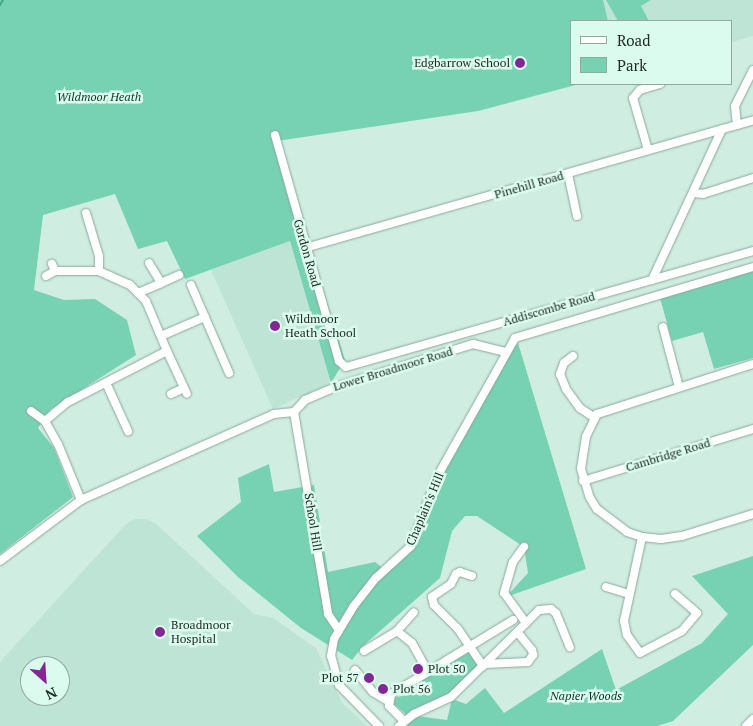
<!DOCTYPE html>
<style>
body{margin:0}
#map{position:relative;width:753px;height:726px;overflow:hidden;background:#cfede1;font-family:"PT Serif",serif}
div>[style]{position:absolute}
.built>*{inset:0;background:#bee4d5}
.green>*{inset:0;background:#77d2b3}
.stream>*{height:2px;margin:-1px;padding:0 1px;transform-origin:1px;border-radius:1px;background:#3fa888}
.roads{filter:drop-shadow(0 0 1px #8ca89d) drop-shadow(0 0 1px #8ca89d)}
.minor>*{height:8px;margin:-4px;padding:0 4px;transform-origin:4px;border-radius:4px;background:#fff}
.dots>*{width:14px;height:14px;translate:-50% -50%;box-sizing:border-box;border:2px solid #dcfbef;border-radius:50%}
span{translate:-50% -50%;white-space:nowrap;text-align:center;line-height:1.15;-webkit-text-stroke:5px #dcfbef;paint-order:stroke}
.poi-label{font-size:12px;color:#212d28}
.right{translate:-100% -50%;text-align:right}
.left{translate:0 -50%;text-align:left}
.park-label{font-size:12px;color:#09392b;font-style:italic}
.street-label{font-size:12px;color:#212d28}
.legend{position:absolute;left:570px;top:20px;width:162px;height:65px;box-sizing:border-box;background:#dcfbef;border:1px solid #91a99f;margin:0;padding:6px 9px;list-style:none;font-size:15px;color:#212d28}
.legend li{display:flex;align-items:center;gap:10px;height:25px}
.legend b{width:25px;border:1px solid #91a99f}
.north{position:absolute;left:20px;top:656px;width:50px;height:50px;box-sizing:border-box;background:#dcfbef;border:1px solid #91a99f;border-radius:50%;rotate:154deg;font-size:14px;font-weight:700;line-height:20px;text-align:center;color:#212d28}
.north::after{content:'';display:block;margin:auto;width:18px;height:22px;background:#812895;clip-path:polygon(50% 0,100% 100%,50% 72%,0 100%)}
</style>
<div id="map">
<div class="built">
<div style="clip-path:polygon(455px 0,753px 0,753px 36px,732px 42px,732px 21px,572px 21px,572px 84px,579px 84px,478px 111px)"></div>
<div style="clip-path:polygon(290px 241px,331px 383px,273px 409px,211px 270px)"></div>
<div style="clip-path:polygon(evenodd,135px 519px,146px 519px,155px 523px,254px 614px,273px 618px,316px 648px,342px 703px,367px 726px,0 726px,0 662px,126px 524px,135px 519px,30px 666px,60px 666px,60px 696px,30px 696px,30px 666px)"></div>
</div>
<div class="green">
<div style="clip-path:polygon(0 0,603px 0,608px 21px,572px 21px,572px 84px,579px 84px,478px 111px,277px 141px,345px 360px,331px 383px,290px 241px,185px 279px,167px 241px,138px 249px,115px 194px,43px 215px,34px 290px,64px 300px,95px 299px,127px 320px,136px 355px,51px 409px,38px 428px,54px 448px,73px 497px,0 554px)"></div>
<div style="clip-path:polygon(606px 0,651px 0,641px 6px,649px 21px,618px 21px)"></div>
<div style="clip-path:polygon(753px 271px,753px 358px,714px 369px,703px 332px,672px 341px,660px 298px)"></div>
<div style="clip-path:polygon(518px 343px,586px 569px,506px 597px,528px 573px,524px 547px,477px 516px,465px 516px,452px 531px,440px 578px,363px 646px,352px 660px,301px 628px,238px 577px,197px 536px,241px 502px,238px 478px,269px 464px,274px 492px,314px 485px,328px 572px,375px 562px,385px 570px,411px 546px,437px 477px,508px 354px)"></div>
<div style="clip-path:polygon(753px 556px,753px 645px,673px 721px,657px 726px,403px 726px,417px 716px,447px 720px,452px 699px,466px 704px,485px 688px,504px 713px,602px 649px,616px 690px,702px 643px,728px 614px,692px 576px)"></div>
<div style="clip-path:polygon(471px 651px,479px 665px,445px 697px,407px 715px,394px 704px,395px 698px,408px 694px,406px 689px,416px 683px,419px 687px,423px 685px,421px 681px)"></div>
</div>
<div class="stream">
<div style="left:0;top:5px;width:6px;rotate:-59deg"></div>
</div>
<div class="roads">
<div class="minor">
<div style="left:737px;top:125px;width:19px;rotate:-96deg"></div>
<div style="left:735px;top:106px;width:40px;rotate:-63.4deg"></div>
<div style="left:275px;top:135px;width:235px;rotate:74.2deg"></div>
<div style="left:339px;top:361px;width:9px;rotate:41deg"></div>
<div style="left:346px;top:367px;width:423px;rotate:-15.9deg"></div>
<div style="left:648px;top:150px;width:54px;rotate:-106.1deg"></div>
<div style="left:633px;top:98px;width:11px;rotate:-49deg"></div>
<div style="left:640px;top:90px;width:21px;rotate:-17deg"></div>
<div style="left:568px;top:174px;width:43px;rotate:77.9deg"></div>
<div style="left:694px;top:193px;width:9px;rotate:6deg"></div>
<div style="left:703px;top:194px;width:52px;rotate:-17.7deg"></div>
<div style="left:86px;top:213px;width:45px;rotate:73.2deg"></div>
<div style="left:99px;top:256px;width:15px;rotate:90deg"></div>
<div style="left:305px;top:248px;width:466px;rotate:-15.9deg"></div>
<div style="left:46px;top:276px;width:10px;rotate:-29deg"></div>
<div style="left:652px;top:280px;width:166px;rotate:-65.1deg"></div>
<div style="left:161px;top:283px;width:20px;rotate:-24deg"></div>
<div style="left:191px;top:285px;width:96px;rotate:66.6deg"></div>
<div style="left:138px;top:293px;width:25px;rotate:-23deg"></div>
<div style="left:161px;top:283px;width:23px;rotate:-121deg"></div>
<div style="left:663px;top:327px;width:62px;rotate:75.1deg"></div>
<div style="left:161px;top:336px;width:48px;rotate:-23.4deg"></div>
<div style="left:167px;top:351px;width:47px;rotate:65.1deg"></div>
<div style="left:573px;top:356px;width:11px;rotate:142deg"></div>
<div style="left:564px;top:363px;width:12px;rotate:110deg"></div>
<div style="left:560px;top:374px;width:16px;rotate:68deg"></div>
<div style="left:566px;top:389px;width:24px;rotate:54deg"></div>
<div style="left:580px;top:408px;width:18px;rotate:34deg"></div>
<div style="left:753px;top:364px;width:164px;rotate:162.2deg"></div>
<div style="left:597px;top:414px;width:25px;rotate:116deg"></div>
<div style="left:586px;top:437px;width:32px;rotate:99deg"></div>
<div style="left:581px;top:469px;width:30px;rotate:73deg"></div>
<div style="left:590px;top:498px;width:13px;rotate:58deg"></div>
<div style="left:597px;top:509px;width:38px;rotate:37deg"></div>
<div style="left:627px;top:532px;width:16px;rotate:18deg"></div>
<div style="left:642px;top:537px;width:19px;rotate:6deg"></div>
<div style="left:661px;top:539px;width:21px;rotate:-8deg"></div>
<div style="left:682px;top:536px;width:74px;rotate:-17.2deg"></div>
<div style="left:107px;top:385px;width:51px;rotate:65.5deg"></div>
<div style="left:171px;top:394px;width:14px;rotate:-25deg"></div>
<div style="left:31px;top:411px;width:17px;rotate:36deg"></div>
<div style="left:45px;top:421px;width:26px;rotate:61deg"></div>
<div style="left:58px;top:444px;width:61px;rotate:67.7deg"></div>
<div style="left:294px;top:412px;width:16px;rotate:-47deg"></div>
<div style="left:305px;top:400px;width:33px;rotate:-23deg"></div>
<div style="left:335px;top:387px;width:145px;rotate:-17.3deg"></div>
<div style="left:473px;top:344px;width:33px;rotate:14deg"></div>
<div style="left:294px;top:412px;width:205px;rotate:80.4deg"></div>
<div style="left:328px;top:614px;width:18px;rotate:56deg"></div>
<div style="left:45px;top:421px;width:30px;rotate:-40deg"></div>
<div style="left:68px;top:402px;width:111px;rotate:-27.3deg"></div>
<div style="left:167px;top:351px;width:54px;rotate:-112.8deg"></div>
<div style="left:146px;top:301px;width:23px;rotate:-135deg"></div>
<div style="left:130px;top:285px;width:34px;rotate:-156deg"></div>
<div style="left:99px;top:271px;width:44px;rotate:180deg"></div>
<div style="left:55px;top:271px;width:8px;rotate:-113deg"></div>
<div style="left:583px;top:481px;width:178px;rotate:-17deg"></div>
<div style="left:642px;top:537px;width:86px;rotate:102.1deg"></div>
<div style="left:624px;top:621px;width:14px;rotate:78deg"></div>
<div style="left:627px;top:635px;width:22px;rotate:54deg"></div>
<div style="left:640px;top:653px;width:47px;rotate:-27.6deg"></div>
<div style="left:682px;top:631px;width:23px;rotate:-50deg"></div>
<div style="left:697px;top:613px;width:29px;rotate:-139deg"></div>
<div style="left:0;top:561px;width:101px;rotate:-37deg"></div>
<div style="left:81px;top:500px;width:211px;rotate:-24deg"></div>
<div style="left:274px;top:414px;width:20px;rotate:-6deg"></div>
<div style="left:472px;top:576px;width:13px;rotate:-162deg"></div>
<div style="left:460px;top:572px;width:4px;rotate:153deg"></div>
<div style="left:456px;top:574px;width:11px;rotate:117deg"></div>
<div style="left:451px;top:584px;width:23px;rotate:146deg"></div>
<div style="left:432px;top:597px;width:8px;rotate:76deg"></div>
<div style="left:434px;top:605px;width:34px;rotate:45deg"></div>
<div style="left:458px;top:629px;width:45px;rotate:56deg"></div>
<div style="left:606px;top:587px;width:24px;rotate:17deg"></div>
<div style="left:526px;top:623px;width:18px;rotate:-45deg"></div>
<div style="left:539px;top:610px;width:12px;rotate:-5deg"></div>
<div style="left:551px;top:609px;width:6px;rotate:39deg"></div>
<div style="left:556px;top:613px;width:37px;rotate:68deg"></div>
<div style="left:397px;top:631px;width:19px;rotate:39deg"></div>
<div style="left:412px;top:643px;width:33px;rotate:61deg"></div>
<div style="left:428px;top:672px;width:43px;rotate:149.3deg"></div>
<div style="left:391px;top:694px;width:12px;rotate:99deg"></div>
<div style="left:389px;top:706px;width:21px;rotate:45deg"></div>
<div style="left:364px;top:651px;width:39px;rotate:-31deg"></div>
<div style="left:397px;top:631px;width:25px;rotate:-48deg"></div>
<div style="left:444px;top:662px;width:81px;rotate:-31.3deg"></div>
<div style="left:485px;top:664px;width:43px;rotate:-2.7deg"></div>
<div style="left:528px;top:662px;width:9px;rotate:-54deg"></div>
<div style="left:533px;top:655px;width:5px;rotate:-101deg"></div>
<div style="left:532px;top:650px;width:22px;rotate:-129deg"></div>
<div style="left:355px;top:670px;width:28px;rotate:51deg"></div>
<div style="left:373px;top:692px;width:17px;rotate:31deg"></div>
<div style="left:428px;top:672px;width:15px;rotate:-32deg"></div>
<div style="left:379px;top:726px;width:57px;rotate:-134.3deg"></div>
<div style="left:339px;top:685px;width:30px;rotate:-105deg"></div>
<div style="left:331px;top:656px;width:17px;rotate:-80deg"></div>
<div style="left:334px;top:639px;width:37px;rotate:-59deg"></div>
<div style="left:353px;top:607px;width:37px;rotate:-52deg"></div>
<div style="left:376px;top:578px;width:47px;rotate:-42.4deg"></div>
<div style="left:411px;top:546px;width:74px;rotate:-69.4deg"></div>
<div style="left:437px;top:477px;width:159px;rotate:-60.7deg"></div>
<div style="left:515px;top:338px;width:248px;rotate:-16.6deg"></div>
<div style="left:399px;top:726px;width:19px;rotate:-39deg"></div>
<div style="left:414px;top:714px;width:41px;rotate:-24.7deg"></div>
<div style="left:451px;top:697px;width:105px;rotate:-44.6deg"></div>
<div style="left:526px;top:623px;width:37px;rotate:-126deg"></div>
<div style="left:504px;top:593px;width:32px;rotate:-74deg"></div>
<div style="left:513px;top:562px;width:19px;rotate:-54deg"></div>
<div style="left:746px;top:726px;width:10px;rotate:-45deg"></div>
</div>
</div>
<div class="dots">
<div style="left:520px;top:63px;background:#812895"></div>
<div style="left:275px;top:326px;background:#812895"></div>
<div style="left:160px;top:632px;background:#812895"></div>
<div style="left:418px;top:669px;background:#812895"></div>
<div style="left:369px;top:678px;background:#812895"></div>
<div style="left:383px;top:689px;background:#812895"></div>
</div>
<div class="poi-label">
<span class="right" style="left:510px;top:63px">Edgbarrow School</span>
<span class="left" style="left:285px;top:326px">Wildmoor<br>Heath School</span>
<span class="left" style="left:171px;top:632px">Broadmoor<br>Hospital</span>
<span class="left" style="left:428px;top:669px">Plot 50</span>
<span class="right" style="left:359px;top:678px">Plot 57</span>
<span class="left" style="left:393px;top:689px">Plot 56</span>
</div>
<div class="park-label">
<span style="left:99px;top:97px">Wildmoor Heath</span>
<span style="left:586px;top:696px">Napier Woods</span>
</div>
<div class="street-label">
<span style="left:529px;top:185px;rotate:-16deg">Pinehill Road</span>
<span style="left:307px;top:253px;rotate:74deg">Gordon Road</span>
<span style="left:549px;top:309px;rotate:-16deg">Addiscombe Road</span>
<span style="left:393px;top:369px;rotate:-17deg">Lower Broadmoor Road</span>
<span style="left:668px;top:455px;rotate:-17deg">Cambridge Road</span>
<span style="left:425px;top:509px;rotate:-67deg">Chaplain's Hill</span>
<span style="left:313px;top:522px;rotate:81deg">School Hill</span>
</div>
<ul class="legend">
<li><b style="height:6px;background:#fff"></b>Road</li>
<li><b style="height:14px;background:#77d2b3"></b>Park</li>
</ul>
<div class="north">N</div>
</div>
